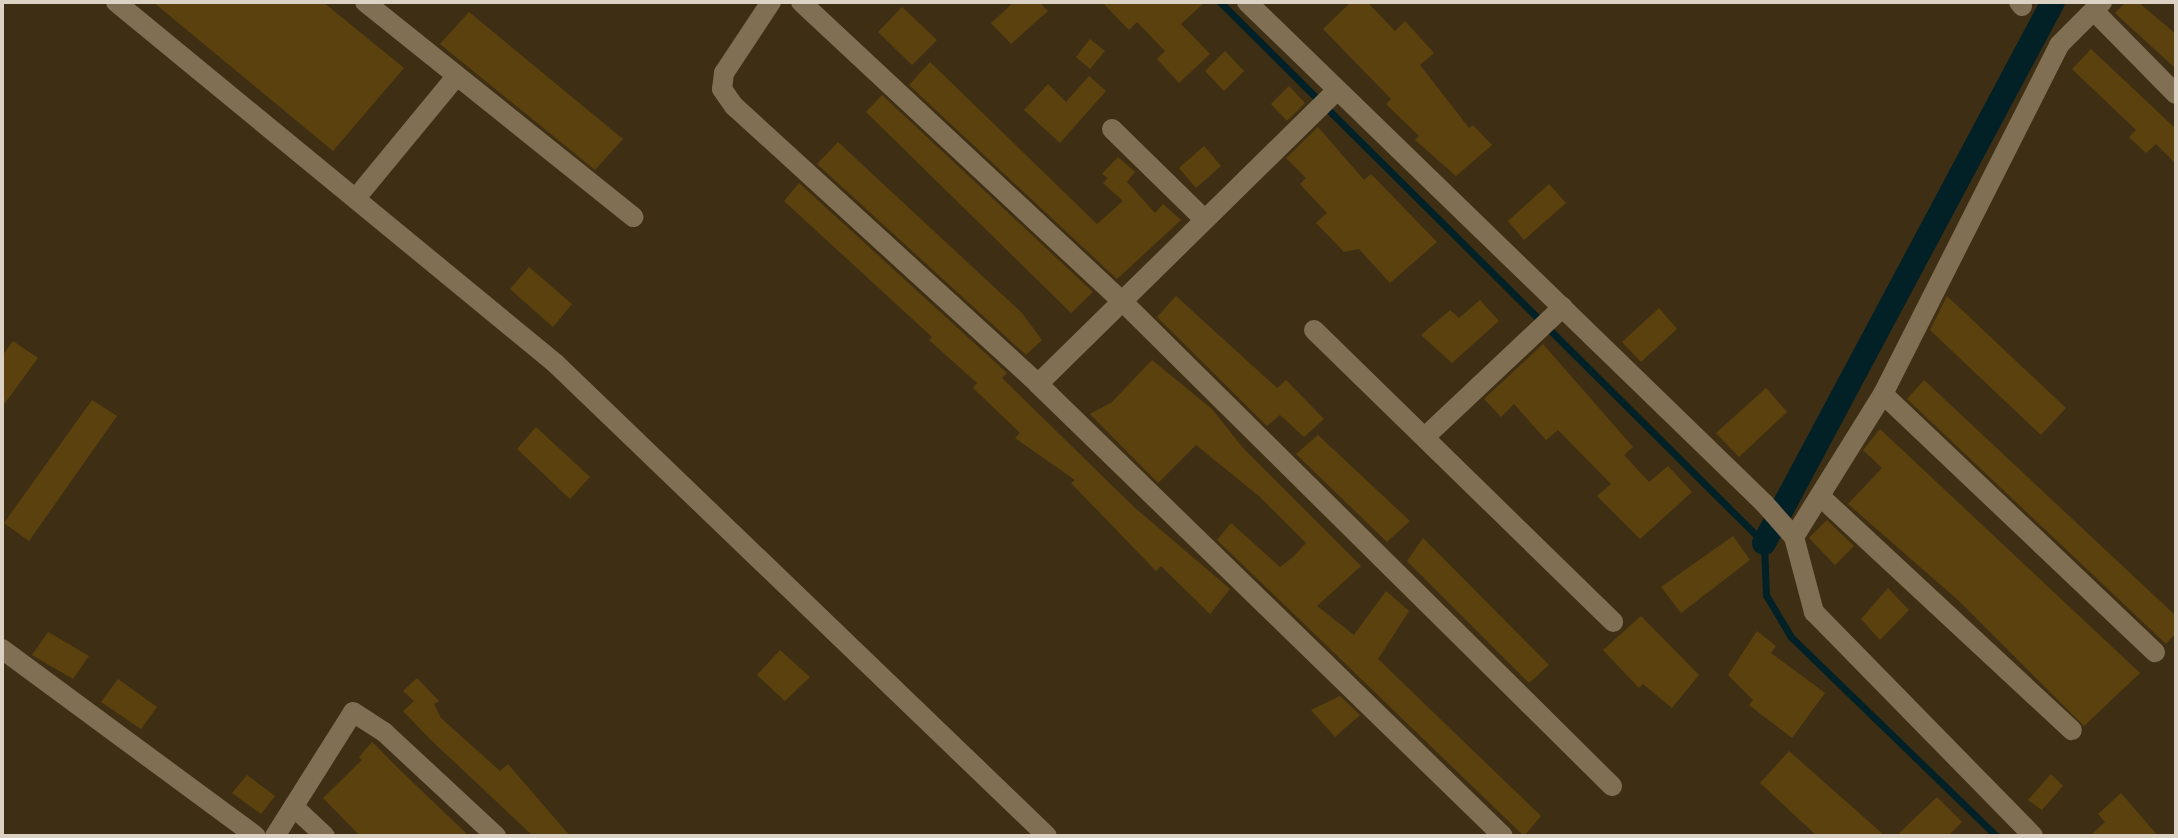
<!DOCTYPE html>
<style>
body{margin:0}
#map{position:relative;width:2178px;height:838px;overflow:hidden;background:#3e2f14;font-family:Arial,sans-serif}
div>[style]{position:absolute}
.stream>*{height:7px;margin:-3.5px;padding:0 3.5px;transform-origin:3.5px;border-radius:3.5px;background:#022126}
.canal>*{height:24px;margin:-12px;padding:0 12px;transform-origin:12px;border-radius:12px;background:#022126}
.building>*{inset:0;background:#5b410d}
.street>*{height:20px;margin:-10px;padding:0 10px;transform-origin:10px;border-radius:10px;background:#806f53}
span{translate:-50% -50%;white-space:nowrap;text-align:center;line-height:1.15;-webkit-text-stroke:8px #1f180d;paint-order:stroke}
.frame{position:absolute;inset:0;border:4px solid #dcd2c3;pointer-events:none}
</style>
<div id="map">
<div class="stream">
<div style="left:1220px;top:2px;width:767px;rotate:44.84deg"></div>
<div style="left:1764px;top:543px;width:52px;rotate:87.8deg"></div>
<div style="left:1766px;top:595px;width:49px;rotate:59.2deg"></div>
<div style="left:1791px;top:637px;width:286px;rotate:44.1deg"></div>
</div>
<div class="canal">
<div style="left:1764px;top:543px;width:613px;rotate:-61.89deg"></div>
</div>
<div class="building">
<div style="clip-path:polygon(153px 2px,323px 2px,404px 68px,333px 151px)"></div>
<div style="clip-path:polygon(1014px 2px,1039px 2px,1048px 11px,1011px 44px,991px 23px)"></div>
<div style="clip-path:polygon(1102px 2px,1205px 2px,1181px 24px,1210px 54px,1179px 83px,1157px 59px,1165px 51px,1137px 22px,1129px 30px)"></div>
<div style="clip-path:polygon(1351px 2px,1367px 2px,1395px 31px,1405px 21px,1434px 53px,1420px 65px,1469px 128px,1473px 125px,1492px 145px,1456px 176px,1415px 140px,1419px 136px,1386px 104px,1391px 99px,1323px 29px)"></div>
<div style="clip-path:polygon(2126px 2px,2138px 2px,2176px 34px,2176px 69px,2115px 13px)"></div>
<div style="clip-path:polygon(902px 7px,937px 40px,912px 65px,878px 32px)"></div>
<div style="clip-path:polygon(469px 12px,623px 139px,595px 170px,440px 44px)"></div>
<div style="clip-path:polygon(1090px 39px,1105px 51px,1090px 69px,1076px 57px)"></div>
<div style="clip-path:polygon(2091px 49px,2176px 129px,2176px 164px,2156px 144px,2146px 153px,2129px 137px,2136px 130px,2072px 69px)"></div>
<div style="clip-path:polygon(1225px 51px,1244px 71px,1224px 91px,1205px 71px)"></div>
<div style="clip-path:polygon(930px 62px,1097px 224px,1123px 201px,1103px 183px,1108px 178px,1102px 174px,1118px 157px,1135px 172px,1127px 182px,1155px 213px,1163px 204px,1181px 220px,1117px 279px,909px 85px)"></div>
<div style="clip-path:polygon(1089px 76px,1106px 91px,1060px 143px,1024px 110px,1048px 84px,1066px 102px)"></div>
<div style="clip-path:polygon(1289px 86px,1305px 103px,1287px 121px,1271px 104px)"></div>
<div style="clip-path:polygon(882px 95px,1093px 292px,1071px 313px,866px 112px)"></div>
<div style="clip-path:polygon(1318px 127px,1364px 180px,1371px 174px,1437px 242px,1390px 283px,1359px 249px,1344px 252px,1316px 223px,1327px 213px,1300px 184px,1306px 178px,1286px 158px)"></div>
<div style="clip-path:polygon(838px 142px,1022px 313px,1042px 340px,1026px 355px,817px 164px)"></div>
<div style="clip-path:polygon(1204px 146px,1221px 166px,1196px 188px,1179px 168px)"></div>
<div style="clip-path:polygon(799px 183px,1007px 373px,1002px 378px,1134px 507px,1230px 589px,1210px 614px,1161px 566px,1156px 571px,1071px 483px,1075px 480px,1015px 438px,1020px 433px,973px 388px,977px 383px,929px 340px,932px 337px,784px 201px)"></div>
<div style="clip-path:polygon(1549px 184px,1566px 203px,1524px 240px,1508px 221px)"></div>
<div style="clip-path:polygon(529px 267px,572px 304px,553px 327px,510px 289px)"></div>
<div style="clip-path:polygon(1176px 296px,1277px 388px,1286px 380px,1324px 419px,1304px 437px,1280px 415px,1267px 426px,1157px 317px)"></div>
<div style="clip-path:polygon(1947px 296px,2066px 408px,2041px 435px,1930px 330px)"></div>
<div style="clip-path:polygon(1480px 300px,1499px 321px,1452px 363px,1421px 335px,1450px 310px,1459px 318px)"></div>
<div style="clip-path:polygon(1659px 308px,1677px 329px,1641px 362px,1622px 342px)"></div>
<div style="clip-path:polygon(13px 341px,38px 358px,2px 407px,2px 356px)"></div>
<div style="clip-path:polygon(1543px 344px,1633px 447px,1624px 455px,1649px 482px,1668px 466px,1692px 492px,1640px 539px,1597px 496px,1611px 484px,1558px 430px,1546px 440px,1514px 404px,1501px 417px,1484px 399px)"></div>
<div style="clip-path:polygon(1152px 360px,1212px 409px,1243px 448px,1361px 566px,1317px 606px,1354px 635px,1386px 591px,1409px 611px,1378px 659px,1541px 816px,1524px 836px,1217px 540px,1231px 523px,1280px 567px,1293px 557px,1306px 543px,1260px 497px,1196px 445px,1158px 483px,1090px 414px,1112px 402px)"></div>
<div style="clip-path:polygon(1924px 380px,2176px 616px,2176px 633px,2166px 644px,1907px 399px)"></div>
<div style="clip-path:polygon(1766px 388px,1787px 412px,1739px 457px,1716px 433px)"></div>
<div style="clip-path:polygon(92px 400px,117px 416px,29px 541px,4px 523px)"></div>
<div style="clip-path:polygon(536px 427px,590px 477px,570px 499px,517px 449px)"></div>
<div style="clip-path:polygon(1880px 429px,2140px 673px,2084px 726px,1959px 601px,1848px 504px,1882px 468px,1863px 450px)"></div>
<div style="clip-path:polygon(1318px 435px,1410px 521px,1387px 542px,1296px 454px)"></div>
<div style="clip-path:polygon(1827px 520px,1854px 546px,1835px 565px,1809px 538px)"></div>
<div style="clip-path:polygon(1733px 536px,1750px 560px,1681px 613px,1661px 587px)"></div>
<div style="clip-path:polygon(1423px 538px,1549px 665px,1529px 683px,1407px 561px)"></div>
<div style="clip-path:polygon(1888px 588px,1909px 610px,1880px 640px,1861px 619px)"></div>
<div style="clip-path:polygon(1641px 616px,1699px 675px,1672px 708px,1643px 684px,1639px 688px,1603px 650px)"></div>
<div style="clip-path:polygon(1757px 631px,1776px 646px,1771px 653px,1825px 693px,1792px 738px,1749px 705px,1753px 700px,1728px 675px)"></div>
<div style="clip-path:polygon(48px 632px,89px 656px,73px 679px,32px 655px)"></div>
<div style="clip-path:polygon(780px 650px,810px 677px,785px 701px,757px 675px)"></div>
<div style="clip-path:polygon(417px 678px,439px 701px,434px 704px,441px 718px,500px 771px,508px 764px,570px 836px,533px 836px,432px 741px,403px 711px,414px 701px,403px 691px)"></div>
<div style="clip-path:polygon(118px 679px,157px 707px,141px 729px,101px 702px)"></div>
<div style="clip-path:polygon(1340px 696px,1360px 715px,1335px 737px,1311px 710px)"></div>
<div style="clip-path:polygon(372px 742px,401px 771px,469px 836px,360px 836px,323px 798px,362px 760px,359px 757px)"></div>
<div style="clip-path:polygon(1789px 751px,1885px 836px,1817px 836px,1760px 783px)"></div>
<div style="clip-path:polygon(2051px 774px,2063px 786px,2042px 810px,2028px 800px)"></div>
<div style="clip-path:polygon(247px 775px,275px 796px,261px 814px,232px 793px)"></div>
<div style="clip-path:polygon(2121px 793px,2158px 836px,2090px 836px,2105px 822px,2098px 814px)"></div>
<div style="clip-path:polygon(1937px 797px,1962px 822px,1948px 836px,1896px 836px)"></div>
</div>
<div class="street">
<div style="left:116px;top:2px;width:568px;rotate:39.43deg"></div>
<div style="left:555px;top:363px;width:682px;rotate:43.87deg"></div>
<div style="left:365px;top:2px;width:344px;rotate:38.7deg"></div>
<div style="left:771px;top:2px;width:85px;rotate:123.5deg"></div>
<div style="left:724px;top:73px;width:16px;rotate:97deg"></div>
<div style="left:722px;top:89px;width:21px;rotate:55deg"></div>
<div style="left:734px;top:106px;width:412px;rotate:42.4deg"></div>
<div style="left:1038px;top:384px;width:648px;rotate:44.19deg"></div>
<div style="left:801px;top:2px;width:437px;rotate:43deg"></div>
<div style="left:1121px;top:300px;width:691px;rotate:44.71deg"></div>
<div style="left:1247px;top:2px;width:720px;rotate:44.1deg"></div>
<div style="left:1764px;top:503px;width:45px;rotate:48.6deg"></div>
<div style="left:1794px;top:537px;width:78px;rotate:75.1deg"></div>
<div style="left:1814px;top:612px;width:313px;rotate:45.6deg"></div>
<div style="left:2019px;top:2px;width:5px;rotate:53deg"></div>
<div style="left:2095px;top:12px;width:115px;rotate:45.4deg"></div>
<div style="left:1112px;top:129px;width:129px;rotate:44.4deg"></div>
<div style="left:356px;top:198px;width:156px;rotate:-50.5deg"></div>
<div style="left:1314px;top:330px;width:418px;rotate:44.3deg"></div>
<div style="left:1038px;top:384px;width:419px;rotate:-44.5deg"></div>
<div style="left:1883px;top:394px;width:375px;rotate:43.5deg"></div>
<div style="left:1426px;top:436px;width:188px;rotate:-43.3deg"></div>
<div style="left:1822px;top:498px;width:341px;rotate:42.9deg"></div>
<div style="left:1794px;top:537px;width:168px;rotate:-58.1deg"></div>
<div style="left:1883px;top:394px;width:391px;rotate:-63.2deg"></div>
<div style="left:2059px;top:45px;width:61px;rotate:-45deg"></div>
<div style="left:2px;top:649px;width:315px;rotate:36.4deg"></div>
<div style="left:294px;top:807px;width:42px;rotate:43.1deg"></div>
<div style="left:275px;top:836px;width:146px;rotate:-57.8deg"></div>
<div style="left:353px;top:712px;width:37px;rotate:33deg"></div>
<div style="left:384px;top:732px;width:153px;rotate:42.9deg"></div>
</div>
<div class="frame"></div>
</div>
